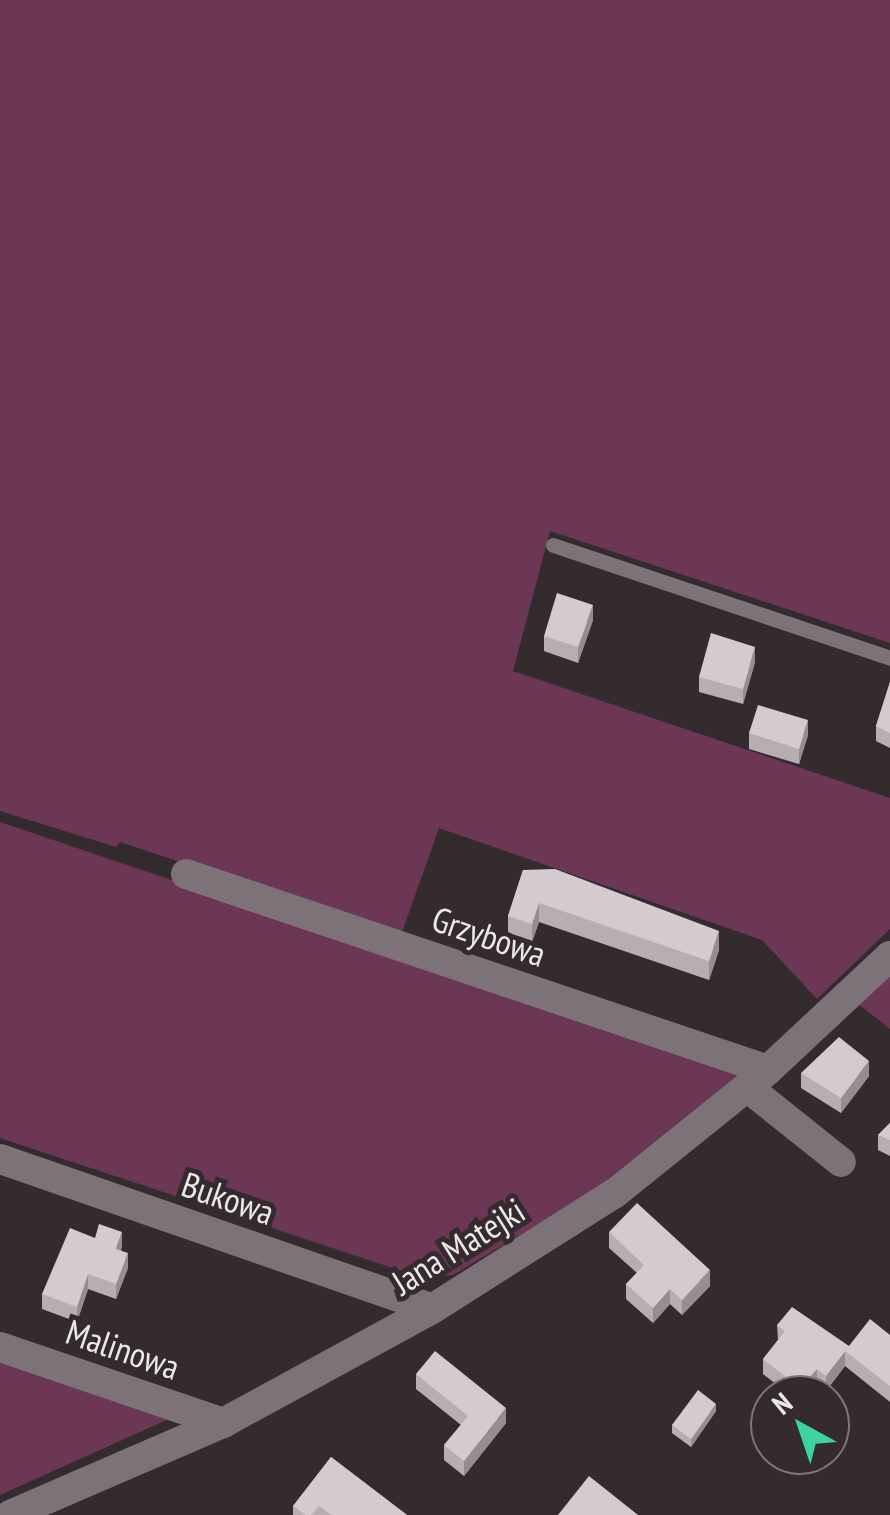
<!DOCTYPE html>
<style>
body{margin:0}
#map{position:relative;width:890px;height:1515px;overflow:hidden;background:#342b2f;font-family:"PT Sans Narrow",sans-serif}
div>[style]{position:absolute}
.green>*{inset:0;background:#6c3655}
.lane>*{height:15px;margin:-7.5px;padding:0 7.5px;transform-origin:7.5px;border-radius:7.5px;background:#7c7277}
.street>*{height:30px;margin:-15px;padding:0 15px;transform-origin:15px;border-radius:15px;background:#7c7277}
.wall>*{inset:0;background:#b7aeb2}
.shaded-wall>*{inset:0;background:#958d91}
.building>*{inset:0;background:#d5cacf}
span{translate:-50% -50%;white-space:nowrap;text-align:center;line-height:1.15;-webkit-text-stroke:10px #342b2f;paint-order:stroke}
.street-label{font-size:35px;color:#ede7ea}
.north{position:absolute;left:750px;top:1375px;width:100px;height:100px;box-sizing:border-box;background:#342b2f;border:2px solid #7e767a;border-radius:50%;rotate:320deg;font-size:28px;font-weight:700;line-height:40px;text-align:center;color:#ede7ea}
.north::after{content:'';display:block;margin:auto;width:35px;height:45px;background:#3ed4a2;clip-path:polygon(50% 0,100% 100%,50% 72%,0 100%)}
</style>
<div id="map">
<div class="green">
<div style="clip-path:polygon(0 0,890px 0,890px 643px,550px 531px,513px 671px,890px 798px,890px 929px,817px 999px,762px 940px,439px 828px,401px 935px,120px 842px,116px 847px,0 811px)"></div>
<div style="clip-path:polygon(0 822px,352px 941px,740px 1073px,589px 1194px,453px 1275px,423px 1278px,0 1138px)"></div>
<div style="clip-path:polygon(890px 974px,890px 1029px,857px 1003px)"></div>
<div style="clip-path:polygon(0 1361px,171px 1418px,0 1495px)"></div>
</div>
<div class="lane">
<div style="left:553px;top:545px;width:355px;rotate:18.5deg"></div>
</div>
<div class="street">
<div style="left:186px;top:874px;width:614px;rotate:18.61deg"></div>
<div style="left:747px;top:1087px;width:120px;rotate:38.6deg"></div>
<div style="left:0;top:1159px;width:457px;rotate:19.1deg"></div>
<div style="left:0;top:1347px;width:236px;rotate:18.8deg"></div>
<div style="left:10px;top:1515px;width:232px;rotate:-23.4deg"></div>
<div style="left:223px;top:1423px;width:238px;rotate:-28.6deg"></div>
<div style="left:432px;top:1309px;width:217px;rotate:-32.4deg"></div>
<div style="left:615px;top:1193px;width:196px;rotate:-38.8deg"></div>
<div style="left:768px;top:1070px;width:167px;rotate:-43.1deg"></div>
</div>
<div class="wall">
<div style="clip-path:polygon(593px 620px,578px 663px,544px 651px,544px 636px)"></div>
<div style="clip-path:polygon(755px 662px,743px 704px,699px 692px,699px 677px)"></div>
<div style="clip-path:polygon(890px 682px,890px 748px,876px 741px,876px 726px)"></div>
<div style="clip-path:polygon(749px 733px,808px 735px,799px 764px,749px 749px)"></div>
<div style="clip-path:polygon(523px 870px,719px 950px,709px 980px,539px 922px,532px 942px,508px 934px,508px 916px)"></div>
<div style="clip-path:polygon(801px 1073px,869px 1076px,841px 1113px,801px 1088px)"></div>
<div style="clip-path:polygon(890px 1123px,890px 1156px,878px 1150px,878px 1135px)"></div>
<div style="clip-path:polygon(609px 1232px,710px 1286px,682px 1315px,670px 1304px,653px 1323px,626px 1299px,626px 1284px,637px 1273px,609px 1248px)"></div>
<div style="clip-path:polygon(122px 1247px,121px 1250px,128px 1268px,116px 1299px,88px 1289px,77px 1322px,42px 1309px,42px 1294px)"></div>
<div style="clip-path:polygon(777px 1325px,849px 1346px,890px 1335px,890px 1402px,845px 1366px,826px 1391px,817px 1384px,807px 1395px,790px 1395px,763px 1374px,763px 1359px,778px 1340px)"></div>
<div style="clip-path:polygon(416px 1374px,506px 1423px,464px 1476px,444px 1460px,444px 1445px,461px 1425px,416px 1389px)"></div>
<div style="clip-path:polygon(716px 1411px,691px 1447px,672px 1433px,672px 1425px)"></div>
<div style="clip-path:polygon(331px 1457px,407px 1515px,293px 1515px,293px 1506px)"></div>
</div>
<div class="shaded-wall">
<div style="clip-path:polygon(593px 605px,593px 620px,578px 663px,578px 647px)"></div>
<div style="clip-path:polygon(755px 647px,755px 662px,743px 704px,743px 689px)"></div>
<div style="clip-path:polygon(808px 720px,808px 735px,799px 764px,799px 749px)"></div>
<div style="clip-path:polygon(539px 903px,539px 922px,532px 942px,532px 924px)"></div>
<div style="clip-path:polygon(719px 931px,719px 950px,709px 980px,709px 961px)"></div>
<div style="clip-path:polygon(869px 1061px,869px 1076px,841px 1113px,841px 1098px)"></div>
<div style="clip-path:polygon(122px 1232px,122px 1247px,116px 1264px,116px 1249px)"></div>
<div style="clip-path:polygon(128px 1253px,128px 1268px,116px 1299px,116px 1284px)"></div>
<div style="clip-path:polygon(710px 1270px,710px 1286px,682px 1315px,682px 1300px)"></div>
<div style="clip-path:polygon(88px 1274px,88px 1289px,77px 1322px,77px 1307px)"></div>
<div style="clip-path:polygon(670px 1289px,670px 1304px,653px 1323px,653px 1308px)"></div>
<div style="clip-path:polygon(845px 1351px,845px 1366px,826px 1391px,826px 1376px)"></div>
<div style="clip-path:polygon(817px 1369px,817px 1384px,807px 1395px,800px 1395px,800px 1388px)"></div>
<div style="clip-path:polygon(716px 1404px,716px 1411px,691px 1447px,691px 1439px)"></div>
<div style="clip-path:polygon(506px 1408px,506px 1423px,464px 1476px,464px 1461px)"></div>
</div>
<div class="building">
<div style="clip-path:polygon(557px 593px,593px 605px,578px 647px,544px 636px)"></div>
<div style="clip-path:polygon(711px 633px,755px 647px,743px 689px,699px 677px)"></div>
<div style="clip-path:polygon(890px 682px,890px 733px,876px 726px)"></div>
<div style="clip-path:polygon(758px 705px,808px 720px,799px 749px,749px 733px)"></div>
<div style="clip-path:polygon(555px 869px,719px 931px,709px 961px,539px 903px,532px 924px,508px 916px,523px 870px)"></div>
<div style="clip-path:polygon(839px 1037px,869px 1061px,841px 1098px,801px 1073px)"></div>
<div style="clip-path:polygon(890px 1123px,890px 1140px,878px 1135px)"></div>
<div style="clip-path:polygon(637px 1203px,710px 1270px,682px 1300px,670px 1289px,653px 1308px,626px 1284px,644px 1265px,609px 1232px)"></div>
<div style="clip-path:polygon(99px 1224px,122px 1232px,116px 1249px,128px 1253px,116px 1284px,88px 1274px,77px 1307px,42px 1294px,70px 1228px,95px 1238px)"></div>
<div style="clip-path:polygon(792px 1307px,849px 1346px,826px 1376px,817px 1369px,800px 1388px,763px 1359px,785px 1331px,777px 1325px)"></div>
<div style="clip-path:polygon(870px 1319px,890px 1335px,890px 1386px,845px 1351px)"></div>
<div style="clip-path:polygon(435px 1351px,506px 1408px,464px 1461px,444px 1445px,468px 1416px,416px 1374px)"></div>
<div style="clip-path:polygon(698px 1390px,716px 1404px,691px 1439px,672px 1425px)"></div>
<div style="clip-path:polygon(331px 1457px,407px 1515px,331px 1515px,319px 1506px,311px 1515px,306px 1515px,293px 1506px)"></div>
<div style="clip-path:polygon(589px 1476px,638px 1515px,558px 1515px)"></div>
</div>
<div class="street-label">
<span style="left:489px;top:936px;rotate:19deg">Grzybowa</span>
<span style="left:228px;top:1198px;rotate:19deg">Bukowa</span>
<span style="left:458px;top:1246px;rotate:-32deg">Jana Matejki</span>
<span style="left:123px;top:1349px;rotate:19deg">Malinowa</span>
</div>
<div class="north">N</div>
</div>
